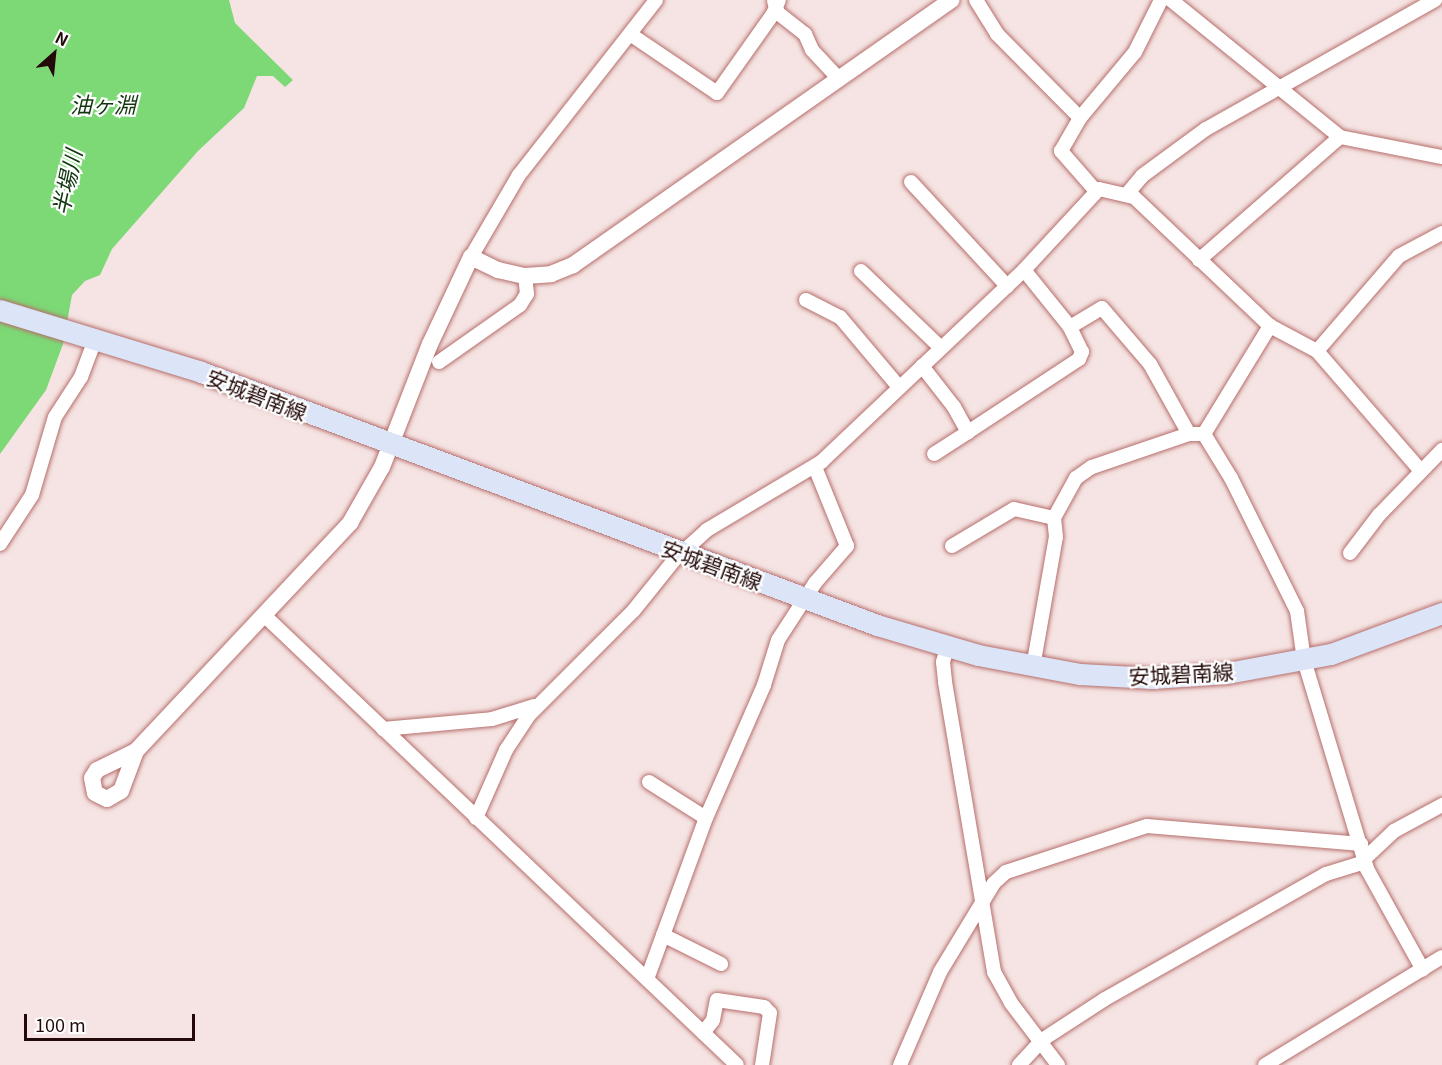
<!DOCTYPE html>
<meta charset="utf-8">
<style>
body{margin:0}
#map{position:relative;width:1442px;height:1065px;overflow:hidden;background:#f5e4e3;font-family:Georgia,"Noto Sans JP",serif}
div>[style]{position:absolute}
.water>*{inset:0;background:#7cd976}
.roads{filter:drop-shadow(0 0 2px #b66e6b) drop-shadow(0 0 2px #b66e6b)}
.minor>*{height:14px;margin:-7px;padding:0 7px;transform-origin:7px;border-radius:7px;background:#fff}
.tertiary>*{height:16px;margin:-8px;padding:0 8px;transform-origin:8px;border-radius:8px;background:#fff}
.primary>*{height:21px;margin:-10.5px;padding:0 10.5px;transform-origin:10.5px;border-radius:10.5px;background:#dbe5f7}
span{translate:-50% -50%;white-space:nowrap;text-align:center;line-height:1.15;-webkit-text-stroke:4.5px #fff;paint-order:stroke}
.street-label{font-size:21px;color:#230909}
.water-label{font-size:22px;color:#123710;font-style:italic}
.north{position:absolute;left:24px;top:24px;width:60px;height:60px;-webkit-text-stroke:4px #fff;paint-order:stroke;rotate:27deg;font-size:16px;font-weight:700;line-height:24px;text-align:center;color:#230909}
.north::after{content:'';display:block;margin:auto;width:21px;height:27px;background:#230909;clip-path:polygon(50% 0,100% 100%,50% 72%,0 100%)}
.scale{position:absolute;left:24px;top:1014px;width:171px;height:27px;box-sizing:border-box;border:3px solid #230909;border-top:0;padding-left:8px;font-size:18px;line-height:21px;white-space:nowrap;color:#230909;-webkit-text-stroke:4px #fff;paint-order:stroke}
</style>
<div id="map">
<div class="water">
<div style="clip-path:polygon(0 0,229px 0,235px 23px,293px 80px,285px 87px,273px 76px,257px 76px,244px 108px,198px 151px,112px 249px,100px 275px,85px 281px,72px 295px,63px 344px,46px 390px,0 454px)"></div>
</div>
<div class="roads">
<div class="minor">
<div style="left:976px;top:0;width:40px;rotate:58deg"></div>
<div style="left:997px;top:34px;width:118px;rotate:45.3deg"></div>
<div style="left:1171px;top:0;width:218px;rotate:39deg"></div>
<div style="left:1340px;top:137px;width:104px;rotate:11.1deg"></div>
<div style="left:774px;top:1px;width:13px;rotate:72deg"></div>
<div style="left:778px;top:13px;width:34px;rotate:38deg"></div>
<div style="left:805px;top:34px;width:17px;rotate:66deg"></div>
<div style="left:812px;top:50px;width:38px;rotate:47deg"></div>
<div style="left:630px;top:34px;width:105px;rotate:34.1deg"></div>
<div style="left:717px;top:93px;width:97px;rotate:-54.7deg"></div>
<div style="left:773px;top:14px;width:15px;rotate:-67deg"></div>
<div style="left:911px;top:182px;width:142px;rotate:47.3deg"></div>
<div style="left:1095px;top:190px;width:52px;rotate:-131.1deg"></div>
<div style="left:1061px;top:151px;width:38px;rotate:-60deg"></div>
<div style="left:1080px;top:118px;width:86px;rotate:-50.2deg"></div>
<div style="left:1135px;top:52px;width:58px;rotate:-63.4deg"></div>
<div style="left:1127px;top:194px;width:23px;rotate:-50deg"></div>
<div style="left:1142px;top:176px;width:79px;rotate:-36.3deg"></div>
<div style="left:1206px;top:129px;width:263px;rotate:-29.4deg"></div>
<div style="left:471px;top:257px;width:95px;rotate:-59.7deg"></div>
<div style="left:519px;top:175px;width:222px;rotate:-51.9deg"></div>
<div style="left:1199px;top:260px;width:187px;rotate:-41.1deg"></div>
<div style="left:861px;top:271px;width:111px;rotate:43.9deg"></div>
<div style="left:806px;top:300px;width:38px;rotate:27deg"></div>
<div style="left:840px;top:317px;width:92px;rotate:49.9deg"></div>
<div style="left:1070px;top:327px;width:37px;rotate:-31deg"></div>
<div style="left:1102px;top:308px;width:74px;rotate:49.4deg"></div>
<div style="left:1150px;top:364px;width:80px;rotate:60.9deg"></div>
<div style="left:1317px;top:351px;width:125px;rotate:-49.2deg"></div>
<div style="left:1399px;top:256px;width:49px;rotate:-28.1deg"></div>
<div style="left:439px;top:362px;width:99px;rotate:-35.1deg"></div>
<div style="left:520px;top:305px;width:13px;rotate:-58deg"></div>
<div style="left:527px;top:294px;width:18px;rotate:-96deg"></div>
<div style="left:922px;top:366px;width:52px;rotate:52deg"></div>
<div style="left:954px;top:407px;width:29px;rotate:61deg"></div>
<div style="left:968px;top:432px;width:133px;rotate:-33.3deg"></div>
<div style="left:1079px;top:359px;width:8px;rotate:-67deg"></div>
<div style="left:1082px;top:352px;width:28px;rotate:-116deg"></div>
<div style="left:1070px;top:327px;width:73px;rotate:-128.9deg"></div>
<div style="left:1204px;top:434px;width:127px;rotate:-58.6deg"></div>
<div style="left:934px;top:454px;width:40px;rotate:-32.9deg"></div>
<div style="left:0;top:544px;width:59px;rotate:-56.9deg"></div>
<div style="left:32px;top:495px;width:81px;rotate:-73.6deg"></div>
<div style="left:55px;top:417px;width:48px;rotate:-57deg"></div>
<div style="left:81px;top:377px;width:43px;rotate:-69.4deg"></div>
<div style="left:952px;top:546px;width:72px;rotate:-30.8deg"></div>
<div style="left:1014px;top:509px;width:41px;rotate:12.7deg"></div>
<div style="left:1350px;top:553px;width:48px;rotate:-52.7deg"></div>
<div style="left:1379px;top:515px;width:91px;rotate:-45.9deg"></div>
<div style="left:265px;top:616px;width:651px;rotate:43.57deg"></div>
<div style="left:947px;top:648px;width:15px;rotate:106deg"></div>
<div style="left:943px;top:662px;width:20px;rotate:84deg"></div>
<div style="left:945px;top:682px;width:294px;rotate:80.4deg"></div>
<div style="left:994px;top:972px;width:35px;rotate:61deg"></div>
<div style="left:1011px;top:1003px;width:78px;rotate:52.8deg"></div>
<div style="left:1033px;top:667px;width:132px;rotate:-80deg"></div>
<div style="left:1056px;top:537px;width:19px;rotate:-96deg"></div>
<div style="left:1054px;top:518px;width:46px;rotate:-61.2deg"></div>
<div style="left:1076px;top:478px;width:19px;rotate:-35deg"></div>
<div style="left:1092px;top:467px;width:102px;rotate:-18.8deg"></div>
<div style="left:1189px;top:434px;width:15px"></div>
<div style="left:1204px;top:434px;width:52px;rotate:58.5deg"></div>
<div style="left:1231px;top:478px;width:148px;rotate:63.6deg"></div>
<div style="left:1297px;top:611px;width:49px;rotate:81.9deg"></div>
<div style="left:1304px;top:660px;width:218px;rotate:73.2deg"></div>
<div style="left:1367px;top:869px;width:115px;rotate:61deg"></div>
<div style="left:383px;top:729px;width:109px;rotate:-5.2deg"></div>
<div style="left:492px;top:719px;width:44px;rotate:-17.2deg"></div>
<div style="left:649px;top:782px;width:67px;rotate:32.3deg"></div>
<div style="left:476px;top:818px;width:74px;rotate:-66.2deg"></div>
<div style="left:506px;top:750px;width:42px;rotate:-56.7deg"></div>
<div style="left:529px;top:715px;width:148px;rotate:-45deg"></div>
<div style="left:634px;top:610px;width:65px;rotate:-51.2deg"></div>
<div style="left:675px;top:559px;width:43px;rotate:-42.2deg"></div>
<div style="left:707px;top:530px;width:133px;rotate:-30.8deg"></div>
<div style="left:821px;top:462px;width:279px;rotate:-43.4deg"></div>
<div style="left:1024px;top:270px;width:110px;rotate:-47.2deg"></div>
<div style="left:1099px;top:189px;width:36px;rotate:13deg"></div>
<div style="left:1134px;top:197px;width:187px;rotate:43.5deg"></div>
<div style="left:1270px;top:326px;width:53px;rotate:28deg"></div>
<div style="left:1317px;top:351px;width:157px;rotate:49.1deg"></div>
<div style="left:663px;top:935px;width:65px;rotate:26.6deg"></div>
<div style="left:647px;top:979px;width:171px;rotate:-69.9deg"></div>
<div style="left:706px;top:818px;width:145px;rotate:-66.4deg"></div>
<div style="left:764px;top:685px;width:47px;rotate:-72.7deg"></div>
<div style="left:778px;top:640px;width:68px;rotate:-57deg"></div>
<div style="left:815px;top:583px;width:49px;rotate:-49.1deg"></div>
<div style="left:847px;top:546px;width:85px;rotate:-112.1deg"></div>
<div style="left:703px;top:1033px;width:16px;rotate:-52deg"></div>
<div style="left:713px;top:1020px;width:20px;rotate:-79deg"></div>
<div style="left:717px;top:1000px;width:48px;rotate:8.5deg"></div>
<div style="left:764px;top:1007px;width:8px;rotate:45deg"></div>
<div style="left:770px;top:1013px;width:53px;rotate:98.7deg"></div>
<div style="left:900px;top:1065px;width:101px;rotate:-66.7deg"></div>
<div style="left:940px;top:972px;width:104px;rotate:-58.8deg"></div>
<div style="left:994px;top:883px;width:16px;rotate:-43deg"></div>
<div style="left:1006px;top:872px;width:148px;rotate:-18.1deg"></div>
<div style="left:1147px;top:826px;width:215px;rotate:4.8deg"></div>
<div style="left:1019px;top:1065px;width:34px;rotate:-47deg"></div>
<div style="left:1042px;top:1040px;width:75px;rotate:-33.1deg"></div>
<div style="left:1105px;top:999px;width:254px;rotate:-29.5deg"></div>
<div style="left:1326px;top:874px;width:34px;rotate:-17deg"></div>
<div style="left:1359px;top:864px;width:48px;rotate:-43.3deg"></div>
<div style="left:1394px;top:831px;width:55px;rotate:-28.4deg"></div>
<div style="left:1265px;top:1065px;width:207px;rotate:-31.4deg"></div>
</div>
<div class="tertiary">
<div style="left:136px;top:751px;width:43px;rotate:154deg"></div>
<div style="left:97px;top:770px;width:9px;rotate:122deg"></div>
<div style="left:92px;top:778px;width:15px;rotate:79deg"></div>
<div style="left:95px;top:793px;width:13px;rotate:27deg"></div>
<div style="left:107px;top:799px;width:16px;rotate:-30deg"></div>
<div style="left:121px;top:791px;width:43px;rotate:-69.4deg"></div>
<div style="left:136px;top:751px;width:313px;rotate:-46.8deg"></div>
<div style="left:350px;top:523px;width:64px;rotate:-60.3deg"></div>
<div style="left:382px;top:467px;width:132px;rotate:-68.7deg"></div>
<div style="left:430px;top:344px;width:96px;rotate:-64.8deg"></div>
<div style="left:471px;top:257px;width:30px;rotate:26deg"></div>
<div style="left:498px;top:270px;width:28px;rotate:13deg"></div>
<div style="left:525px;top:276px;width:26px;rotate:-4deg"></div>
<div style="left:551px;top:274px;width:24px;rotate:-22deg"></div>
<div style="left:573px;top:265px;width:462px;rotate:-35deg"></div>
</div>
<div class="primary">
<div style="left:0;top:310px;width:210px;rotate:17.1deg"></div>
<div style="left:201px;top:372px;width:722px;rotate:20.52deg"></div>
<div style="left:877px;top:625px;width:105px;rotate:16.5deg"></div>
<div style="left:978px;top:655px;width:104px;rotate:10.6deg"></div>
<div style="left:1080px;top:674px;width:72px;rotate:3.2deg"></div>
<div style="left:1152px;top:678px;width:75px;rotate:-3.8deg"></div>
<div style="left:1227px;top:673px;width:106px;rotate:-10.4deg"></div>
<div style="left:1331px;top:654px;width:118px;rotate:-20.3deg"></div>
</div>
</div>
<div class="street-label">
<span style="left:257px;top:394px;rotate:21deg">安城碧南線</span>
<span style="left:712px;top:564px;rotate:20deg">安城碧南線</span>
<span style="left:1181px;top:673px;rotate:-3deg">安城碧南線</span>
</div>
<div class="water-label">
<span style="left:103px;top:104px">油ヶ淵</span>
<span style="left:66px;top:182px;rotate:-78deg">半場川</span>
</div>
<div class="north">N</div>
<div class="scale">100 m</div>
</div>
